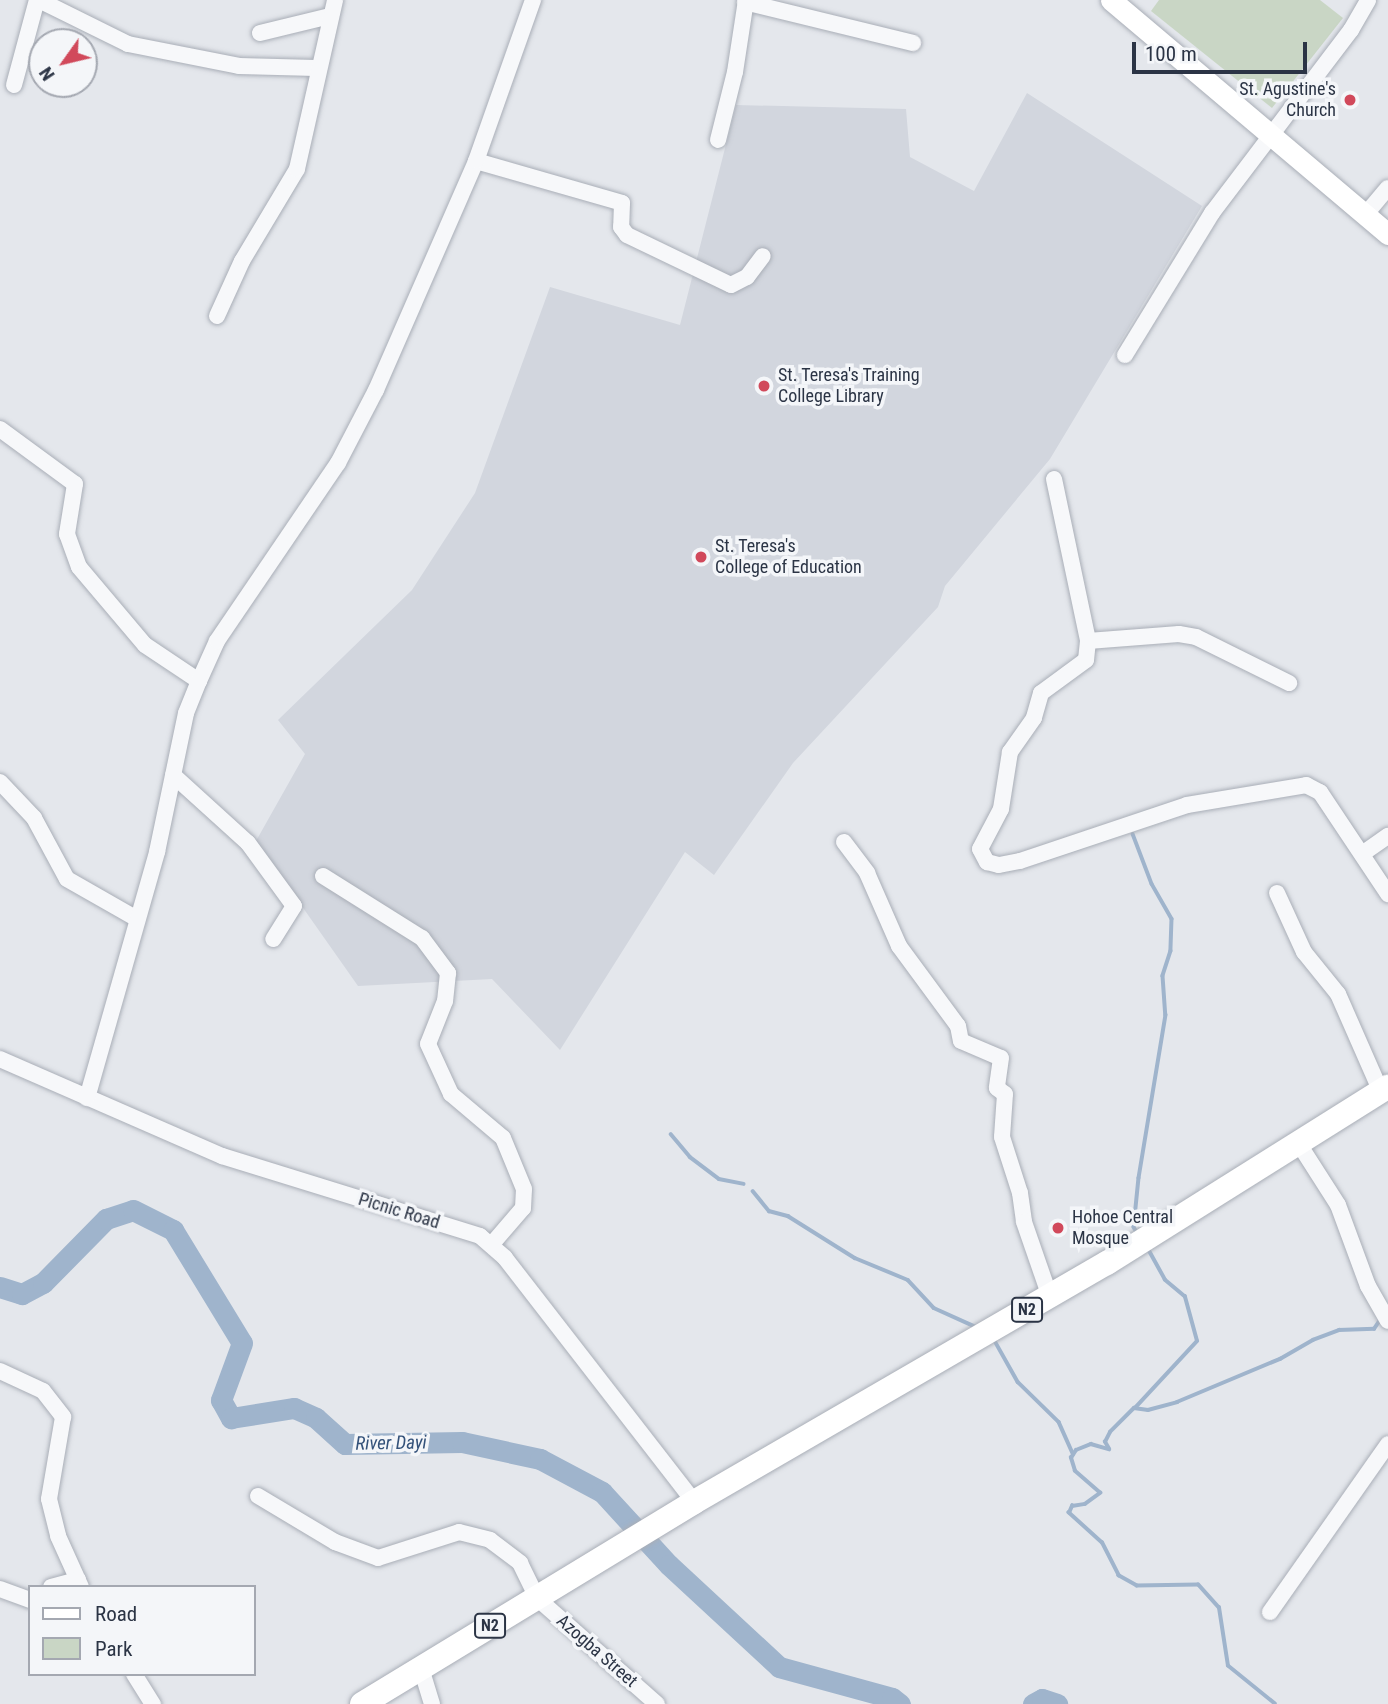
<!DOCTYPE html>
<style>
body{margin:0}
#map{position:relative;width:1388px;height:1704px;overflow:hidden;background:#e4e7ec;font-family:"Roboto Condensed",sans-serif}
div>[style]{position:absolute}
.built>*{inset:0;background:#d2d6de}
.green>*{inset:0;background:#c9d6c5}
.stream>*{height:3.5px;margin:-1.75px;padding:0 1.75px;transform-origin:1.75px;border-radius:1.75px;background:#9fb4cc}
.river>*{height:21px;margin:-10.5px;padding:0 10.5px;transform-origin:10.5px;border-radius:10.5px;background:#9fb4cc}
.roads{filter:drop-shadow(0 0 2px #a9aeb7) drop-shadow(0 0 2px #a9aeb7)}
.minor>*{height:16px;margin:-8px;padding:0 8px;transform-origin:8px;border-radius:8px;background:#f7f8fa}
.major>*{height:21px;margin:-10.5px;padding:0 10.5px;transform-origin:10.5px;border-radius:10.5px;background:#fff}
.highway>*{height:24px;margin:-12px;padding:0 12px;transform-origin:12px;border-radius:12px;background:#fff}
.dots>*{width:19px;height:19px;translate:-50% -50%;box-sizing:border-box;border:4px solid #f4f6f9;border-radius:50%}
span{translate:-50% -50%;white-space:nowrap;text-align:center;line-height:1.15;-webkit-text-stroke:7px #f4f6f9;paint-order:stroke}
.shield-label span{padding:2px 5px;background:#f4f6f9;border:2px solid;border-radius:5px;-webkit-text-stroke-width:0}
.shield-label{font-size:16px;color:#2b3445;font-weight:700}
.poi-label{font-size:18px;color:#2b3445}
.right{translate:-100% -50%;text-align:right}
.left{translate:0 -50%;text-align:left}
.street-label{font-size:18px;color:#2b3445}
.water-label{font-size:19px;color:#34527a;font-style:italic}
.legend{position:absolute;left:28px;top:1585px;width:228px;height:91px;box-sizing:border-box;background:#f4f6f9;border:2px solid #a4a8b1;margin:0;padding:9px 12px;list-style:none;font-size:21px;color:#2b3445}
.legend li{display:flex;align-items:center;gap:14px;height:35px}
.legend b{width:35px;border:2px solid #a4a8b1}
.north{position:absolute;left:28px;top:28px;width:70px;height:70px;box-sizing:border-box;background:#f4f6f9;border:2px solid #a4a8b1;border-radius:50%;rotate:236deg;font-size:19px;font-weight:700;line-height:28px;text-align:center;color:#2b3445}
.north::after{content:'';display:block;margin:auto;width:24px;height:32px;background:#d1495b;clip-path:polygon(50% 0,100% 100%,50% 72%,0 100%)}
.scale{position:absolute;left:1132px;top:42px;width:175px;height:32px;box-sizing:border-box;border:4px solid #2b3445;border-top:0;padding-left:9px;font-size:21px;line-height:24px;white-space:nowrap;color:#2b3445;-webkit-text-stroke:5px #f4f6f9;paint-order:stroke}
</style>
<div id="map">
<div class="built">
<div style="clip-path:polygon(1027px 93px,1202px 206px,1050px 459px,945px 586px,938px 607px,793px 763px,714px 875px,685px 852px,560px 1050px,492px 979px,358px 986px,256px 841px,305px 754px,278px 720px,412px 590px,475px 493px,550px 287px,680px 325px,736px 105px,906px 109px,910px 157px,974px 191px)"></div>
</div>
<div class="green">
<div style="clip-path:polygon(1159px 0,1320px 0,1343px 18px,1272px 108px,1151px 11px)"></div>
</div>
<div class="stream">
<div style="left:1133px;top:834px;width:53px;rotate:69.2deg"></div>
<div style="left:1152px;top:884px;width:40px;rotate:60.3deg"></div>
<div style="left:1172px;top:919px;width:32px;rotate:92deg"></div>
<div style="left:1171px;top:951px;width:26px;rotate:108deg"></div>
<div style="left:1163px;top:976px;width:39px;rotate:86deg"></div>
<div style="left:1166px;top:1015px;width:165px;rotate:99.4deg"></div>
<div style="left:1139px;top:1178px;width:49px;rotate:95.8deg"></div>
<div style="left:1134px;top:1227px;width:8px;rotate:60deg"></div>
<div style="left:671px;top:1134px;width:30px;rotate:50deg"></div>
<div style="left:690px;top:1157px;width:36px;rotate:37deg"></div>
<div style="left:719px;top:1179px;width:25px;rotate:11deg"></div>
<div style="left:753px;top:1191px;width:26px;rotate:51deg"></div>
<div style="left:769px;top:1211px;width:20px;rotate:15deg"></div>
<div style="left:788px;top:1216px;width:79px;rotate:32.1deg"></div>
<div style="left:855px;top:1258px;width:57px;rotate:22.5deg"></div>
<div style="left:908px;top:1280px;width:38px;rotate:47deg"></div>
<div style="left:934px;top:1308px;width:46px;rotate:24.3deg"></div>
<div style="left:995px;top:1341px;width:47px;rotate:60.7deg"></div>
<div style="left:1018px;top:1382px;width:57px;rotate:44.3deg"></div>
<div style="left:1059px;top:1422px;width:35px;rotate:66deg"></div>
<div style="left:1135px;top:1408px;width:91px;rotate:-47.2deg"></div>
<div style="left:1197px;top:1341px;width:46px;rotate:-105.3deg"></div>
<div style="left:1185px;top:1297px;width:26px;rotate:-140deg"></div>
<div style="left:1165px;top:1280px;width:35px;rotate:-119deg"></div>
<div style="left:1275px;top:1704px;width:60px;rotate:-141deg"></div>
<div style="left:1228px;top:1666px;width:59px;rotate:-98.8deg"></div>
<div style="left:1219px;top:1608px;width:31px;rotate:-132deg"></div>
<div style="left:1198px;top:1585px;width:61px;rotate:179.1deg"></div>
<div style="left:1137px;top:1586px;width:21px;rotate:-151deg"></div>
<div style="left:1119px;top:1576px;width:37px;rotate:-117deg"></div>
<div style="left:1102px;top:1543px;width:45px;rotate:-137.7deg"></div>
<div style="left:1069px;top:1513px;width:8px;rotate:-67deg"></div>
<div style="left:1072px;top:1506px;width:13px;rotate:-9deg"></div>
<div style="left:1085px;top:1504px;width:19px;rotate:-36deg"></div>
<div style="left:1100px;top:1493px;width:33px;rotate:-139deg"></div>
<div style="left:1075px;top:1471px;width:14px;rotate:-107deg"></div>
<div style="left:1071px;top:1458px;width:9px;rotate:-58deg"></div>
<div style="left:1076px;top:1450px;width:16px;rotate:-22deg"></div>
<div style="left:1091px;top:1444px;width:19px;rotate:16deg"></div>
<div style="left:1109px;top:1449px;width:8px;rotate:-120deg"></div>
<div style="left:1105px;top:1442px;width:11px;rotate:-63deg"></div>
<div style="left:1110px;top:1432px;width:34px;rotate:-45deg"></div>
<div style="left:1134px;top:1408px;width:14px;rotate:8deg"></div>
<div style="left:1148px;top:1410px;width:30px;rotate:-15deg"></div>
<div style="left:1177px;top:1402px;width:112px;rotate:-22.7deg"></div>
<div style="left:1280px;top:1359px;width:38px;rotate:-30deg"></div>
<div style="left:1313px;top:1340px;width:28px;rotate:-21deg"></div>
<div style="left:1339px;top:1330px;width:35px;rotate:-2deg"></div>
<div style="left:1374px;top:1329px;width:11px;rotate:-56deg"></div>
</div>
<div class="river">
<div style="left:0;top:1287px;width:23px;rotate:18deg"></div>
<div style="left:22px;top:1294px;width:24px;rotate:-28deg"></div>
<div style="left:43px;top:1283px;width:90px;rotate:-45.5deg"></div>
<div style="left:106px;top:1219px;width:28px;rotate:-18deg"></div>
<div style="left:133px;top:1210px;width:45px;rotate:26.6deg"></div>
<div style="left:173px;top:1230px;width:132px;rotate:58.6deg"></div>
<div style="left:242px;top:1343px;width:61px;rotate:110.2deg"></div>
<div style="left:221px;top:1400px;width:21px;rotate:61deg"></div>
<div style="left:231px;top:1418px;width:64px;rotate:-9deg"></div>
<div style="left:294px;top:1408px;width:24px;rotate:24deg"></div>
<div style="left:316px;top:1418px;width:39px;rotate:42deg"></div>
<div style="left:345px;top:1444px;width:117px;rotate:-1deg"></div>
<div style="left:462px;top:1442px;width:80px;rotate:12.3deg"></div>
<div style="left:540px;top:1459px;width:70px;rotate:28deg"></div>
<div style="left:602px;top:1492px;width:99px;rotate:47.5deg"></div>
<div style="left:669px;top:1565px;width:150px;rotate:42.8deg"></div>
<div style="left:779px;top:1667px;width:117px;rotate:15.3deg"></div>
<div style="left:892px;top:1698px;width:10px;rotate:37deg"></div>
<div style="left:1033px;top:1704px;width:10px;rotate:-29deg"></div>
<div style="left:1042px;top:1699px;width:16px;rotate:18deg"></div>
</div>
<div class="roads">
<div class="minor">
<div style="left:39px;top:0;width:99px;rotate:26.3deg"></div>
<div style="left:128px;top:44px;width:113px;rotate:11.2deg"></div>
<div style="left:239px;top:66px;width:77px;rotate:1.5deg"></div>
<div style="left:745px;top:2px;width:173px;rotate:13.7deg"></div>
<div style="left:260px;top:33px;width:72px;rotate:-13.7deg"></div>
<div style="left:14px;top:85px;width:88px;rotate:-74.9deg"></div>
<div style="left:718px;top:140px;width:70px;rotate:-76deg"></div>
<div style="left:735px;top:72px;width:73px;rotate:-81.3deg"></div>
<div style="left:476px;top:161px;width:152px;rotate:16deg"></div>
<div style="left:622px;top:203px;width:24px;rotate:92deg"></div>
<div style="left:621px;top:227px;width:10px;rotate:53deg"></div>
<div style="left:627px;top:235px;width:115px;rotate:25.7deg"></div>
<div style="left:731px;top:285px;width:18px;rotate:-27deg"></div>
<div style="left:747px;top:277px;width:26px;rotate:-53deg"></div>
<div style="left:1365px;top:215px;width:35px;rotate:-50deg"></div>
<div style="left:217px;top:316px;width:60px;rotate:-65.6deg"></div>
<div style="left:242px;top:261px;width:107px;rotate:-59.1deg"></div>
<div style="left:297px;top:169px;width:173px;rotate:-77.3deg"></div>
<div style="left:1125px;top:355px;width:167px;rotate:-58.5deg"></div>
<div style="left:1212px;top:213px;width:230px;rotate:-52.8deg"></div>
<div style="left:1351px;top:30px;width:34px;rotate:-60deg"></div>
<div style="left:0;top:429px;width:93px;rotate:36.3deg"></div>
<div style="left:75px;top:484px;width:51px;rotate:99.1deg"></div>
<div style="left:67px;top:534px;width:35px;rotate:70deg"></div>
<div style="left:79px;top:567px;width:102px;rotate:49.8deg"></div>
<div style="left:145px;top:645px;width:65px;rotate:33.7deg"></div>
<div style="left:1054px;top:479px;width:166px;rotate:78.1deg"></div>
<div style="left:1088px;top:641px;width:19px;rotate:96deg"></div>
<div style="left:1086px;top:660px;width:56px;rotate:143.7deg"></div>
<div style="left:1041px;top:693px;width:26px;rotate:106deg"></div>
<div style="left:1034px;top:718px;width:42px;rotate:125.2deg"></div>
<div style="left:1010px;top:752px;width:58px;rotate:99deg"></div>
<div style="left:1001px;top:809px;width:45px;rotate:117.7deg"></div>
<div style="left:980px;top:849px;width:15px;rotate:62deg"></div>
<div style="left:987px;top:862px;width:12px;rotate:14deg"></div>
<div style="left:999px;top:865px;width:21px;rotate:-11deg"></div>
<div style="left:1020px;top:861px;width:176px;rotate:-18.5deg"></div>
<div style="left:1187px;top:805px;width:121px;rotate:-9.5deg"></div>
<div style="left:1306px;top:785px;width:16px;rotate:27deg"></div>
<div style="left:1320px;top:792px;width:123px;rotate:56.3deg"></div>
<div style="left:1088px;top:641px;width:91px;rotate:-4.4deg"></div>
<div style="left:1179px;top:634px;width:17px;rotate:10deg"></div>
<div style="left:1196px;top:637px;width:104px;rotate:26.3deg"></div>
<div style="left:173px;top:775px;width:101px;rotate:42.2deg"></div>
<div style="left:248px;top:843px;width:78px;rotate:53.9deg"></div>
<div style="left:294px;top:906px;width:39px;rotate:122deg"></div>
<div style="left:0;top:782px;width:50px;rotate:46.6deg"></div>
<div style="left:34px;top:818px;width:69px;rotate:61.6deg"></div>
<div style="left:67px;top:879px;width:81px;rotate:29.7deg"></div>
<div style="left:844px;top:842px;width:39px;rotate:53deg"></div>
<div style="left:867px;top:873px;width:80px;rotate:66.3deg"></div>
<div style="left:899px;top:946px;width:99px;rotate:53.6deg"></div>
<div style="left:958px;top:1026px;width:15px;rotate:79deg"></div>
<div style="left:961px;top:1041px;width:43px;rotate:23deg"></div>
<div style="left:1001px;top:1058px;width:30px;rotate:98deg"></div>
<div style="left:997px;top:1088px;width:10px;rotate:37deg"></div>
<div style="left:1005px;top:1094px;width:43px;rotate:94deg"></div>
<div style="left:1002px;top:1137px;width:59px;rotate:72.2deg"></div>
<div style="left:1020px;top:1193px;width:29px;rotate:82deg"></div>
<div style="left:1024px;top:1222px;width:79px;rotate:70.9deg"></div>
<div style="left:1362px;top:854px;width:32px;rotate:-35deg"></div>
<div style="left:323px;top:876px;width:117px;rotate:32.1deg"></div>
<div style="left:422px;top:938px;width:44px;rotate:53.4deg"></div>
<div style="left:448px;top:973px;width:28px;rotate:96deg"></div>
<div style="left:445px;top:1001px;width:46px;rotate:111.6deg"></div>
<div style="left:428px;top:1044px;width:55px;rotate:65.3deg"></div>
<div style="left:451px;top:1094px;width:68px;rotate:40.2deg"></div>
<div style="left:503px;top:1138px;width:55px;rotate:67.6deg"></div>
<div style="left:524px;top:1189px;width:19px;rotate:93deg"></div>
<div style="left:523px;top:1208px;width:48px;rotate:130.7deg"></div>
<div style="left:1277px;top:893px;width:65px;rotate:65.4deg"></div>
<div style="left:1304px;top:952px;width:54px;rotate:51deg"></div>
<div style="left:1338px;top:994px;width:107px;rotate:66.3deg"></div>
<div style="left:0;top:1059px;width:242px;rotate:23.6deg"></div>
<div style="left:222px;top:1156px;width:270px;rotate:17.2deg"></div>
<div style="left:480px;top:1236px;width:33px;rotate:41deg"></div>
<div style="left:505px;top:1258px;width:309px;rotate:52.2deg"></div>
<div style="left:87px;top:1098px;width:256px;rotate:-74.1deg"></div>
<div style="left:157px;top:852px;width:142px;rotate:-78.2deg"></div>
<div style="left:186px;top:713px;width:35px;rotate:-68deg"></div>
<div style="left:199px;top:681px;width:44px;rotate:-65.8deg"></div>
<div style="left:217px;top:641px;width:215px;rotate:-55.8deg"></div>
<div style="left:338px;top:463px;width:82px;rotate:-62.5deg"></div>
<div style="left:376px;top:390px;width:250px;rotate:-66.4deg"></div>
<div style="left:476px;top:161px;width:171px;rotate:-70.5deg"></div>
<div style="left:1299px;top:1144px;width:72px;rotate:57.4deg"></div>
<div style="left:1338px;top:1205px;width:86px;rotate:69.7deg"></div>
<div style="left:1368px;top:1286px;width:40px;rotate:60.3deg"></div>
<div style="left:0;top:1371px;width:47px;rotate:24.9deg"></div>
<div style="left:43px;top:1391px;width:33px;rotate:52deg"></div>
<div style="left:63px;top:1417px;width:83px;rotate:99.7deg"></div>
<div style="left:49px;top:1499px;width:38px;rotate:76deg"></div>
<div style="left:58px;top:1536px;width:56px;rotate:65.7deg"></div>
<div style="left:258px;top:1496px;width:90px;rotate:30.9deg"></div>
<div style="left:335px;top:1542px;width:46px;rotate:20.4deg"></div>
<div style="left:378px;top:1558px;width:85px;rotate:-17.8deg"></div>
<div style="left:459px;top:1532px;width:32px;rotate:14deg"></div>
<div style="left:490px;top:1540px;width:38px;rotate:37deg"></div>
<div style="left:520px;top:1563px;width:39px;rotate:64deg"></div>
<div style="left:537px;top:1598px;width:160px;rotate:41.5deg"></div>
<div style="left:51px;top:1587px;width:28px;rotate:-15deg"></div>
<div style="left:0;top:1589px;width:32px;rotate:20deg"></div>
<div style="left:1270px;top:1612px;width:205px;rotate:-54.9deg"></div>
<div style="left:421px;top:1668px;width:38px;rotate:73deg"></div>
<div style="left:134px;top:1674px;width:36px;rotate:58deg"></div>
</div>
<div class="major">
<div style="left:1111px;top:0;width:363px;rotate:40.2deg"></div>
</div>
<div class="highway">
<div style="left:362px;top:1704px;width:389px;rotate:-31.3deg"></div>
<div style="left:694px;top:1502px;width:477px;rotate:-30.1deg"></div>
<div style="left:1107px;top:1263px;width:332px;rotate:-32.1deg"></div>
</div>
</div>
<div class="dots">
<div style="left:1350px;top:100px;background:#d1495b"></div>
<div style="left:764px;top:386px;background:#d1495b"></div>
<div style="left:701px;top:557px;background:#d1495b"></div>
<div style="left:1058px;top:1228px;background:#d1495b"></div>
</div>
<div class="shield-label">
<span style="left:1027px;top:1310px">N2</span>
<span style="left:490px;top:1626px">N2</span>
</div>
<div class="poi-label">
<span class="right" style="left:1336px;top:100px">St. Agustine's<br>Church</span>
<span class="left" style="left:778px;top:386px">St. Teresa's Training<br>College Library</span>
<span class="left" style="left:715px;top:557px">St. Teresa's<br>College of Education</span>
<span class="left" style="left:1072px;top:1228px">Hohoe Central<br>Mosque</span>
</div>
<div class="street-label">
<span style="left:399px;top:1211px;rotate:17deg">Picnic Road</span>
<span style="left:597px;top:1651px;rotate:41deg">Azogba Street</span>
</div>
<div class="water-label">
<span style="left:391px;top:1443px;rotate:-1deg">River Dayi</span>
</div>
<ul class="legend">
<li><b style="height:9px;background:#fff"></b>Road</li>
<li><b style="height:19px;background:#c9d6c5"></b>Park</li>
</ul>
<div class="north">N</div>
<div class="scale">100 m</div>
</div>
